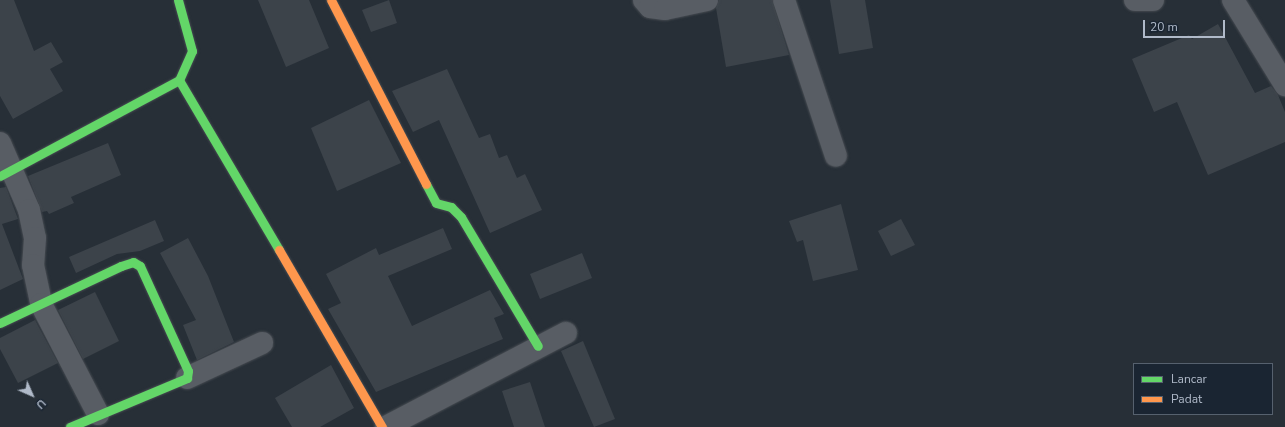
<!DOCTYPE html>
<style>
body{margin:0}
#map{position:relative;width:1285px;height:427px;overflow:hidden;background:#272f37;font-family:"Nunito Sans",sans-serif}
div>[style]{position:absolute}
.building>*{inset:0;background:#3c434a}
.roads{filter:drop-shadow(0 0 1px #464b51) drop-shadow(0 0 1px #464b51)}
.street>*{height:22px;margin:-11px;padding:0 11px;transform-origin:11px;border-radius:11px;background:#585d64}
.fast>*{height:9px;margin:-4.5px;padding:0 4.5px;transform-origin:4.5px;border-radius:4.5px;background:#63d668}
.slow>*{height:9px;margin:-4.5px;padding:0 4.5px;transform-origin:4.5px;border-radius:4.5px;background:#ff974d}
span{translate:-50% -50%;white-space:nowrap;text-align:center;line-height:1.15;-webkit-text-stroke:4px #1a2532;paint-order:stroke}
.legend{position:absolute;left:1133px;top:363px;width:140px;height:52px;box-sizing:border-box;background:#1a2532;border:1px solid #56616e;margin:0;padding:5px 7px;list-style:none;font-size:12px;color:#b0bac9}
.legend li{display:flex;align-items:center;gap:8px;height:20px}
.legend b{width:20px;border:1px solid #56616e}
.north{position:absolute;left:12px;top:375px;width:40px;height:40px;-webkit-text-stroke:3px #1a2532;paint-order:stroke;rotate:135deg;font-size:11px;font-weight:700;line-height:16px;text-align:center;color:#b0bac9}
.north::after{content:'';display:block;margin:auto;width:14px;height:18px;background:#b0bac9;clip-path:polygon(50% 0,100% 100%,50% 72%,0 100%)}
.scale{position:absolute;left:1143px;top:20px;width:82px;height:18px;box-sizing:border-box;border:2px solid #b0bac9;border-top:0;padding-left:5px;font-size:12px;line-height:14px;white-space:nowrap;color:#b0bac9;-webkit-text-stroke:3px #1a2532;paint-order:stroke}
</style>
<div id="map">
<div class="building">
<div style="clip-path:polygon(0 0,14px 0,34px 51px,51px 42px,63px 62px,50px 69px,63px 91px,13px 119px,0 96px)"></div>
<div style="clip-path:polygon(258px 0,309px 0,329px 48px,286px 67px)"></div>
<div style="clip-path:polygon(389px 0,397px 23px,371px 32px,362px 10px)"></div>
<div style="clip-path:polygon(719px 0,772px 0,789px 55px,726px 67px,716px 8px)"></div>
<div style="clip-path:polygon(830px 0,865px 0,873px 48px,839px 54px)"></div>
<div style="clip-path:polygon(1218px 24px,1255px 93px,1271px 86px,1278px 95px,1285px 112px,1285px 142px,1208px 175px,1177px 102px,1154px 112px,1132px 59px,1189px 35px,1192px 39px)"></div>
<div style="clip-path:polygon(447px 69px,479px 138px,490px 134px,499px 158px,507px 155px,517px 178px,525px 174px,542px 210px,490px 233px,439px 120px,413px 132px,392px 91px)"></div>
<div style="clip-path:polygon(369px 100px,401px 163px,337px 191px,311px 128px)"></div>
<div style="clip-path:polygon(108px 143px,121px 175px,71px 197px,74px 203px,49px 214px,47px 211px,42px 212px,28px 176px)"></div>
<div style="clip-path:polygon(6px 187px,18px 219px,2px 224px,23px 279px,0 290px,0 188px)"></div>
<div style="clip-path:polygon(841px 204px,858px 270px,813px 281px,803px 240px,797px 242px,789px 221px)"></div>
<div style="clip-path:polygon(901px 219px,915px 245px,891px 256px,878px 231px)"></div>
<div style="clip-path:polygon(155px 220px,164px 241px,140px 251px,117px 254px,76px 273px,69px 257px)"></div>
<div style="clip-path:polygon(443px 228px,452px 249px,388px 276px,412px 326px,490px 290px,504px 314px,494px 318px,503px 339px,376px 392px,328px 309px,341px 303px,326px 274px,376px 248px,379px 255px)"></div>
<div style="clip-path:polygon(188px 238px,208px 276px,234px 342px,197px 360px,183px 325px,196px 320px,160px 253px)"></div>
<div style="clip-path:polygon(582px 253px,592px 278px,540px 299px,530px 274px)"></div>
<div style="clip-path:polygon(95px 292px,119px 341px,83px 359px,58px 310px)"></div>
<div style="clip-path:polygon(35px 320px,58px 363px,18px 383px,0 349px,0 338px)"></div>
<div style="clip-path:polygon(583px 341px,615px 419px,594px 427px,561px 351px)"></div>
<div style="clip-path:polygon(331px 365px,354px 408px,320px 427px,292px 427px,275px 398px)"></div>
<div style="clip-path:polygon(530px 382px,545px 427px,514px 427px,502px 391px)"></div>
</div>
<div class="roads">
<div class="street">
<div style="left:644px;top:0;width:9px;rotate:49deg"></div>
<div style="left:650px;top:7px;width:15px;rotate:8deg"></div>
<div style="left:665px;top:9px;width:43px;rotate:-12.1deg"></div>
<div style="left:784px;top:0;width:164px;rotate:71.6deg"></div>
<div style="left:1135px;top:0;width:18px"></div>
<div style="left:1233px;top:0;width:100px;rotate:58.5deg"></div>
<div style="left:0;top:143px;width:73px;rotate:66.6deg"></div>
<div style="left:29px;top:210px;width:29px;rotate:78deg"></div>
<div style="left:35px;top:238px;width:27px;rotate:94deg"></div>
<div style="left:33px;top:265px;width:40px;rotate:78deg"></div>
<div style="left:41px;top:304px;width:124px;rotate:62.6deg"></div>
<div style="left:187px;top:378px;width:83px;rotate:-25deg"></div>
<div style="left:386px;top:427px;width:203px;rotate:-27.6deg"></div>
</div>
<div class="fast">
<div style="left:178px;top:0;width:53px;rotate:74.6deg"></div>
<div style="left:192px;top:51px;width:32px;rotate:114deg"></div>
<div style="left:179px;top:80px;width:197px;rotate:59.5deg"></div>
<div style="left:0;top:176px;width:203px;rotate:-28.2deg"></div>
<div style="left:426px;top:184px;width:21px;rotate:62deg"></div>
<div style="left:436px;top:203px;width:16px;rotate:15deg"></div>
<div style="left:451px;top:207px;width:14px;rotate:45deg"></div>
<div style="left:461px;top:217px;width:150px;rotate:59.2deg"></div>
<div style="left:0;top:323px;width:134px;rotate:-25.2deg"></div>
<div style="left:121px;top:266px;width:13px;rotate:-18deg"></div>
<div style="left:133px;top:262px;width:8px;rotate:30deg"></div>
<div style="left:140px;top:266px;width:115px;rotate:65.4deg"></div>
<div style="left:188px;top:371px;width:7px;rotate:98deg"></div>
<div style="left:187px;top:378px;width:127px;rotate:157.3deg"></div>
</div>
<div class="slow">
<div style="left:331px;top:0;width:207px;rotate:62.7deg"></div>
<div style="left:279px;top:250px;width:205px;rotate:59.8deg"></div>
</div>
</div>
<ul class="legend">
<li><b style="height:5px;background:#63d668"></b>Lancar</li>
<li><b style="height:5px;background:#ff974d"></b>Padat</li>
</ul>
<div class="north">U</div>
<div class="scale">20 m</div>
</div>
